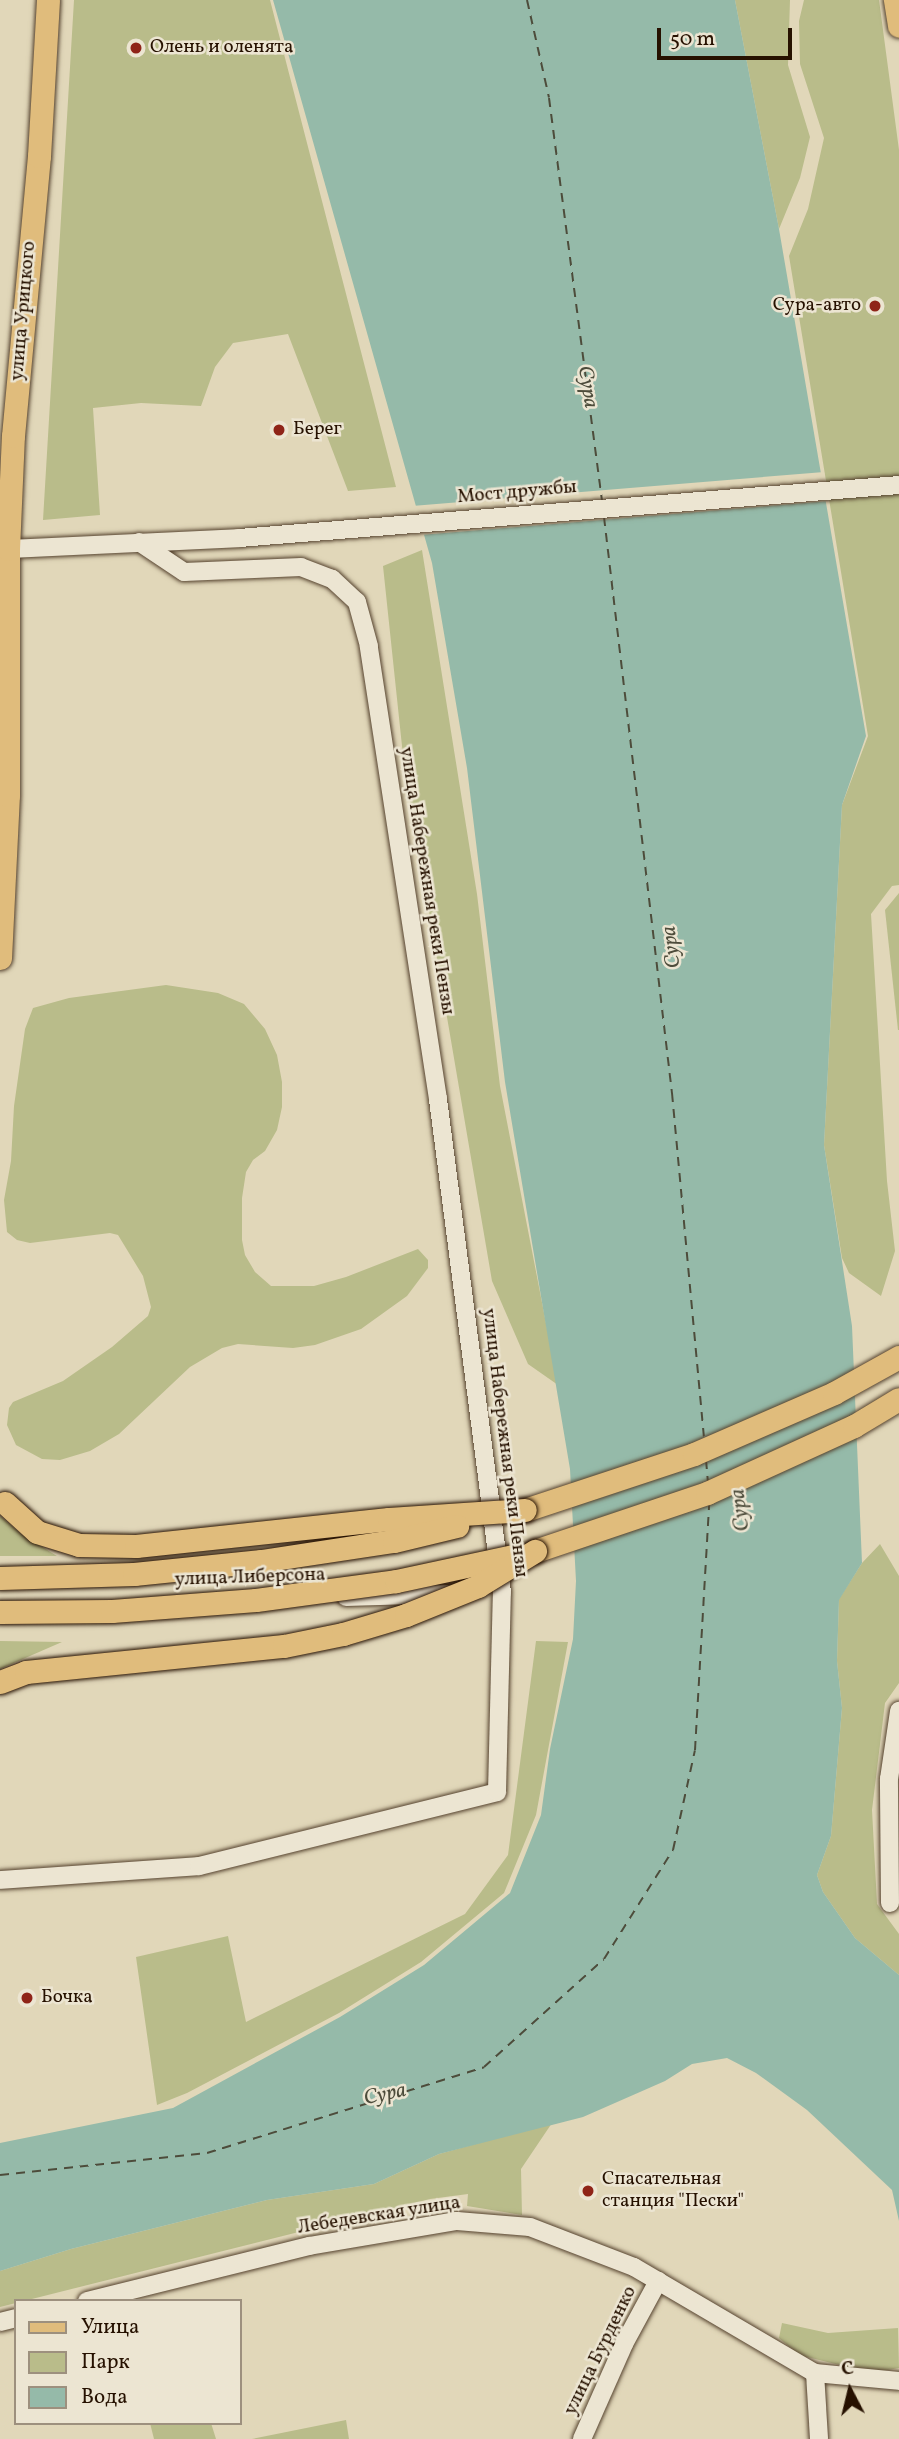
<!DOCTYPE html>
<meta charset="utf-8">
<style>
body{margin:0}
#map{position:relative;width:899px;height:2439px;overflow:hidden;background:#e1d7b9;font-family:Vollkorn,serif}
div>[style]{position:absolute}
.green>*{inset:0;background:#b9bc8a}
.water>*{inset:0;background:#95baa9}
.pier>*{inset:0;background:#e1d7b9}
.ferry>*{height:2px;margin-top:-1px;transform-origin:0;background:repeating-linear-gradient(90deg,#4d4c3b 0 9px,transparent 0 16px)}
.roads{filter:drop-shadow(0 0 2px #55422e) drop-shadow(0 0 2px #55422e)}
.minor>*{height:18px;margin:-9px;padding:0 9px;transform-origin:9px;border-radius:9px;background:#ece5d2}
.major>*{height:23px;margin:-11.5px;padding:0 11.5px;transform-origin:11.5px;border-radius:11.5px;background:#e0bc7c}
.bridges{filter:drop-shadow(0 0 2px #261100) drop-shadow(0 0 2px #261100)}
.major-bridge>*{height:23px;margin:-11.5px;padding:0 11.5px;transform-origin:11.5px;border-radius:11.5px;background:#e0bc7c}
.dots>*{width:19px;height:19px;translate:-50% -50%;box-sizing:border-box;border:4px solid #ece5d2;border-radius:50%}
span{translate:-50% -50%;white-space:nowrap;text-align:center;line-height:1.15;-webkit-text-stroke:5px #ece5d2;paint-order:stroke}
.poi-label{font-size:19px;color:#261100}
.left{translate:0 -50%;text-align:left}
.right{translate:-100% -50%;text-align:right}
.street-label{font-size:19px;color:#261100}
.water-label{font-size:21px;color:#4d4c3b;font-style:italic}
.legend{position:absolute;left:14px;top:2299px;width:228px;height:126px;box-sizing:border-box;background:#ece5d2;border:2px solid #9d907e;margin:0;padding:9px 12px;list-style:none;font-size:21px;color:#261100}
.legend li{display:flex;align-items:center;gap:14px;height:35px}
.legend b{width:35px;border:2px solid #9d907e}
.north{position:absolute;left:815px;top:2355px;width:70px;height:70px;-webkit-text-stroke:5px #ece5d2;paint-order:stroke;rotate:353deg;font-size:19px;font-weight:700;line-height:28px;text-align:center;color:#261100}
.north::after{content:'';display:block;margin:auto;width:24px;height:32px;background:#261100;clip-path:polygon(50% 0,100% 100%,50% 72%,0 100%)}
.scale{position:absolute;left:657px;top:28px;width:135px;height:32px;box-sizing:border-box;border:4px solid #261100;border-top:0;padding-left:9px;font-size:21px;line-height:24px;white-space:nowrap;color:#261100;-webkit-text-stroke:5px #ece5d2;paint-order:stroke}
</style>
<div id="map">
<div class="green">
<div style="clip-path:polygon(74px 0,270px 0,396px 487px,348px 491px,288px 334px,233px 343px,215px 367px,201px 406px,141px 403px,93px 408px,100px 515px,43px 520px)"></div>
<div style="clip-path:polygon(735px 0,790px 0,788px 65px,810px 137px,800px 178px,779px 229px)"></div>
<div style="clip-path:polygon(804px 0,879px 0,899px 150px,899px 885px,892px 886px,871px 914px,887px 1181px,895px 1251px,881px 1296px,849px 1273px,842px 1258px,824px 1145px,842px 805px,868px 736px,789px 256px,808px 209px,824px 138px,800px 64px,799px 21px)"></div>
<div style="clip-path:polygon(422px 550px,477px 894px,500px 1086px,558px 1385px,528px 1364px,492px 1281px,404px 765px,383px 566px)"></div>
<div style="clip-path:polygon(899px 893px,899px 1030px,898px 1030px,885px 910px)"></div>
<div style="clip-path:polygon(166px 985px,218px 993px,244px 1004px,265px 1029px,277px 1055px,282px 1082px,282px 1107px,277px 1130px,265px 1151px,253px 1160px,246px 1172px,242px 1198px,242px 1240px,245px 1255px,255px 1272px,271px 1286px,314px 1286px,346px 1277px,418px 1249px,428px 1260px,428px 1268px,407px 1296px,361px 1329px,315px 1345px,293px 1348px,238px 1344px,222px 1348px,190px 1367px,119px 1434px,90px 1451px,60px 1460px,42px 1459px,16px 1445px,7px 1425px,9px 1408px,13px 1402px,63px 1381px,112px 1347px,148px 1316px,151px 1307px,143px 1276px,118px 1235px,110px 1233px,30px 1243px,17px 1240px,7px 1232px,4px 1200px,11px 1161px,14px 1106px,25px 1029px,33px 1008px,69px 998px)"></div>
<div style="clip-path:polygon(0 1516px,21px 1534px,57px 1556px,0 1556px)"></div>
<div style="clip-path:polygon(880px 1544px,899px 1576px,899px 1683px,885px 1703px,872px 1810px,877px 1904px,899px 1934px,899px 1975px,855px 1938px,823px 1892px,817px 1875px,831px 1836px,842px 1708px,837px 1661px,839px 1599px,862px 1563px)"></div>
<div style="clip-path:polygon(0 1641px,62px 1642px,0 1669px)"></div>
<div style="clip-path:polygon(536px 1641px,568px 1642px,536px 1815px,504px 1893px,421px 1962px,339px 2013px,187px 2093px,157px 2105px,136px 1957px,228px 1936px,246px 2022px,465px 1914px,508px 1855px)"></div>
<div style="clip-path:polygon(552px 2123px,521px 2169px,522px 2215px,467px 2206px,468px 2194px,430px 2199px,0 2307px,0 2271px,71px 2249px,267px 2200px,374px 2184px,439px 2154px)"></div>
<div style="clip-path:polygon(782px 2323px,828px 2333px,898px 2328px,899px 2368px,872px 2373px,799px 2355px,779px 2338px)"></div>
<div style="clip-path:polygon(346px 2420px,349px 2439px,252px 2439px)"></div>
<div style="clip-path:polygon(150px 2423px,211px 2423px,216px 2439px,154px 2439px)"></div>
</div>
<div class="water">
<div style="clip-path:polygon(273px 0,735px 0,779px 229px,866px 736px,842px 805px,824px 1145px,852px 1326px,862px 1563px,839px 1600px,837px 1661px,842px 1708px,831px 1836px,817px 1875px,823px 1892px,855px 1938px,899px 1975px,899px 2221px,892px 2190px,807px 2110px,756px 2073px,727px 2058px,692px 2064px,665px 2081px,583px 2117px,439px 2154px,374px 2184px,267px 2200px,71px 2249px,0 2271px,0 2143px,173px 2108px,340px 2017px,424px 1965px,510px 1893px,541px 1815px,550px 1749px,573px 1639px,576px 1581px,570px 1469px,505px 1082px,467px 768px,432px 563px)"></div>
</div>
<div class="pier">
<div style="clip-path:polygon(824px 472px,829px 501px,420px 535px,412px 506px)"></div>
</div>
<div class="ferry">
<div style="left:527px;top:0;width:100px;rotate:77.3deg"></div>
<div style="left:549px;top:98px;width:406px;rotate:82.5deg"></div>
<div style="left:604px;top:517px;width:580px;rotate:83.27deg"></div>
<div style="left:672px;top:1093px;width:345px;rotate:84.7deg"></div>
<div style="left:706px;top:1460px;width:22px;rotate:85deg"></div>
<div style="left:0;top:2175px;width:208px;rotate:-6.1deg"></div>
<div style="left:207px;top:2153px;width:290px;rotate:-17.2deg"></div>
<div style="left:484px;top:2067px;width:161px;rotate:-42deg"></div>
<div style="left:604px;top:1959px;width:129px;rotate:-57.7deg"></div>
<div style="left:673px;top:1850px;width:102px;rotate:-77.6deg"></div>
<div style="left:695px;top:1750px;width:245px;rotate:-86.7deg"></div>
</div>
<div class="roads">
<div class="minor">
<div style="left:8px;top:549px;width:231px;rotate:-2.7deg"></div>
<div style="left:239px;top:538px;width:662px;rotate:-4.59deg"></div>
<div style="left:346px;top:1597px;width:102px;rotate:-1.7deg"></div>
<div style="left:0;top:1880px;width:199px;rotate:-4deg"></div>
<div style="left:199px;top:1866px;width:307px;rotate:-13.9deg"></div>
<div style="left:497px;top:1792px;width:200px;rotate:-88.6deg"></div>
<div style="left:502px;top:1592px;width:497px;rotate:-97.4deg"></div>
<div style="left:438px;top:1099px;width:458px;rotate:-98.7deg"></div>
<div style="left:369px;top:646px;width:46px;rotate:-105.3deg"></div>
<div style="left:357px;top:602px;width:34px;rotate:-137deg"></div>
<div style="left:332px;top:579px;width:33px;rotate:-159deg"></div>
<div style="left:301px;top:567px;width:117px;rotate:177.6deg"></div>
<div style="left:184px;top:572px;width:54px;rotate:-146.3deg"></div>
<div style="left:890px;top:1903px;width:124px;rotate:-90.5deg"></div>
<div style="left:889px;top:1779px;width:69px;rotate:-81.6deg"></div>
<div style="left:87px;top:2301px;width:229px;rotate:-13.9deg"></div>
<div style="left:309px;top:2246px;width:150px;rotate:-9.6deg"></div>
<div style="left:457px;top:2221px;width:73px;rotate:4.7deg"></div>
<div style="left:530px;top:2227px;width:111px;rotate:21deg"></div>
<div style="left:634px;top:2267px;width:210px;rotate:30.4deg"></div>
<div style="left:815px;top:2373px;width:84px;rotate:5.4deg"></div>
<div style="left:0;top:2322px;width:16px;rotate:-14deg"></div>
<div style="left:815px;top:2373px;width:66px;rotate:86.5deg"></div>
<div style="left:582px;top:2439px;width:104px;rotate:-66.1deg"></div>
<div style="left:624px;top:2344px;width:72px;rotate:-61.6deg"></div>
</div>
<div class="major">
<div style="left:895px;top:0;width:26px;rotate:81deg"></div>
<div style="left:0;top:958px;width:163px;rotate:-87.2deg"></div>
<div style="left:8px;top:795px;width:246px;rotate:-90deg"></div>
<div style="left:8px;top:549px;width:113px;rotate:-87.5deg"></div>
<div style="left:13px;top:436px;width:281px;rotate:-84.7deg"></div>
<div style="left:39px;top:156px;width:156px;rotate:-86.7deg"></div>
<div style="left:525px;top:1510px;width:178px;rotate:-18.3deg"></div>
<div style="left:694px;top:1454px;width:153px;rotate:-23.5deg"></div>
<div style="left:834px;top:1393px;width:74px;rotate:-29deg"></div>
<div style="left:535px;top:1551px;width:182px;rotate:-18.6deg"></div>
<div style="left:707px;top:1493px;width:162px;rotate:-24.5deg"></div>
<div style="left:854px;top:1426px;width:52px;rotate:-31deg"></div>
</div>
</div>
<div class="bridges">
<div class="major-bridge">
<div style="left:5px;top:1503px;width:43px;rotate:42.2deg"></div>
<div style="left:37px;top:1532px;width:44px;rotate:17.2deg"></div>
<div style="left:79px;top:1545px;width:57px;rotate:1deg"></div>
<div style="left:136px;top:1546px;width:254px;rotate:-6.1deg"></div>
<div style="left:389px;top:1519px;width:136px;rotate:-3.8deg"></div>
<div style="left:0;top:1578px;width:134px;rotate:-1.7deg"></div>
<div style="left:134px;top:1574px;width:128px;rotate:-5.8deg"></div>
<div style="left:261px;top:1561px;width:134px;rotate:-8.6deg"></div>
<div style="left:394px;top:1541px;width:65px;rotate:-13.4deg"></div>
<div style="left:0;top:1612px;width:112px;rotate:-0.5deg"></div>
<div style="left:112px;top:1611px;width:144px;rotate:-4.4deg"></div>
<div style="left:256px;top:1600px;width:141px;rotate:-7.7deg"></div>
<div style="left:396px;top:1581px;width:125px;rotate:-12deg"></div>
<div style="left:0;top:1682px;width:28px;rotate:-21deg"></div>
<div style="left:26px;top:1672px;width:259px;rotate:-5.8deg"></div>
<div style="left:284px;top:1646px;width:60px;rotate:-11.5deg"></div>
<div style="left:343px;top:1634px;width:66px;rotate:-16.8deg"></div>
<div style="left:406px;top:1615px;width:78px;rotate:-21.9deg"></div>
<div style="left:478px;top:1586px;width:67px;rotate:-31.6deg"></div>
</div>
</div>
<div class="dots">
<div style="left:136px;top:48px;background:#8f2418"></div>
<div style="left:875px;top:306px;background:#8f2418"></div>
<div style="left:279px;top:430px;background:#8f2418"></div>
<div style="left:27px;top:1998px;background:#8f2418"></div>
<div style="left:588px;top:2191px;background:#8f2418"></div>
</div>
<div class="poi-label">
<span class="left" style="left:150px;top:48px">Олень и оленята</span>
<span class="right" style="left:861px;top:306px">Сура-авто</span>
<span class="left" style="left:293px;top:430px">Берег</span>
<span class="left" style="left:41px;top:1998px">Бочка</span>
<span class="left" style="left:602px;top:2191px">Спасательная<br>станция "Пески"</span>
</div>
<div class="street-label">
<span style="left:24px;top:311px;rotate:-85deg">улица Урицкого</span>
<span style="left:517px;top:493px;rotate:-5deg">Мост дружбы</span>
<span style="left:426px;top:881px;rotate:81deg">улица Набережная реки Пензы</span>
<span style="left:504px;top:1443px;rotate:83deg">улица Набережная реки Пензы</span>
<span style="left:250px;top:1578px;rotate:-2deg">улица Либерсона</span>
<span style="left:379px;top:2216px;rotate:-9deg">Лебедевская улица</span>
<span style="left:601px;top:2351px;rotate:-64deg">улица Бурденко</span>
</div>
<div class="water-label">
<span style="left:587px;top:387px;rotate:81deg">Сура</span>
<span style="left:672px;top:947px;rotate:-97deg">Сура</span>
<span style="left:741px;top:1510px;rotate:-97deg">Сура</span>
<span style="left:385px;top:2095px;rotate:-12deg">Сура</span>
</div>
<ul class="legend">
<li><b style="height:9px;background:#e0bc7c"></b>Улица</li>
<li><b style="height:19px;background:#b9bc8a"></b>Парк</li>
<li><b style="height:19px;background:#95baa9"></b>Вода</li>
</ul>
<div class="north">С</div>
<div class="scale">50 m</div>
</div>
